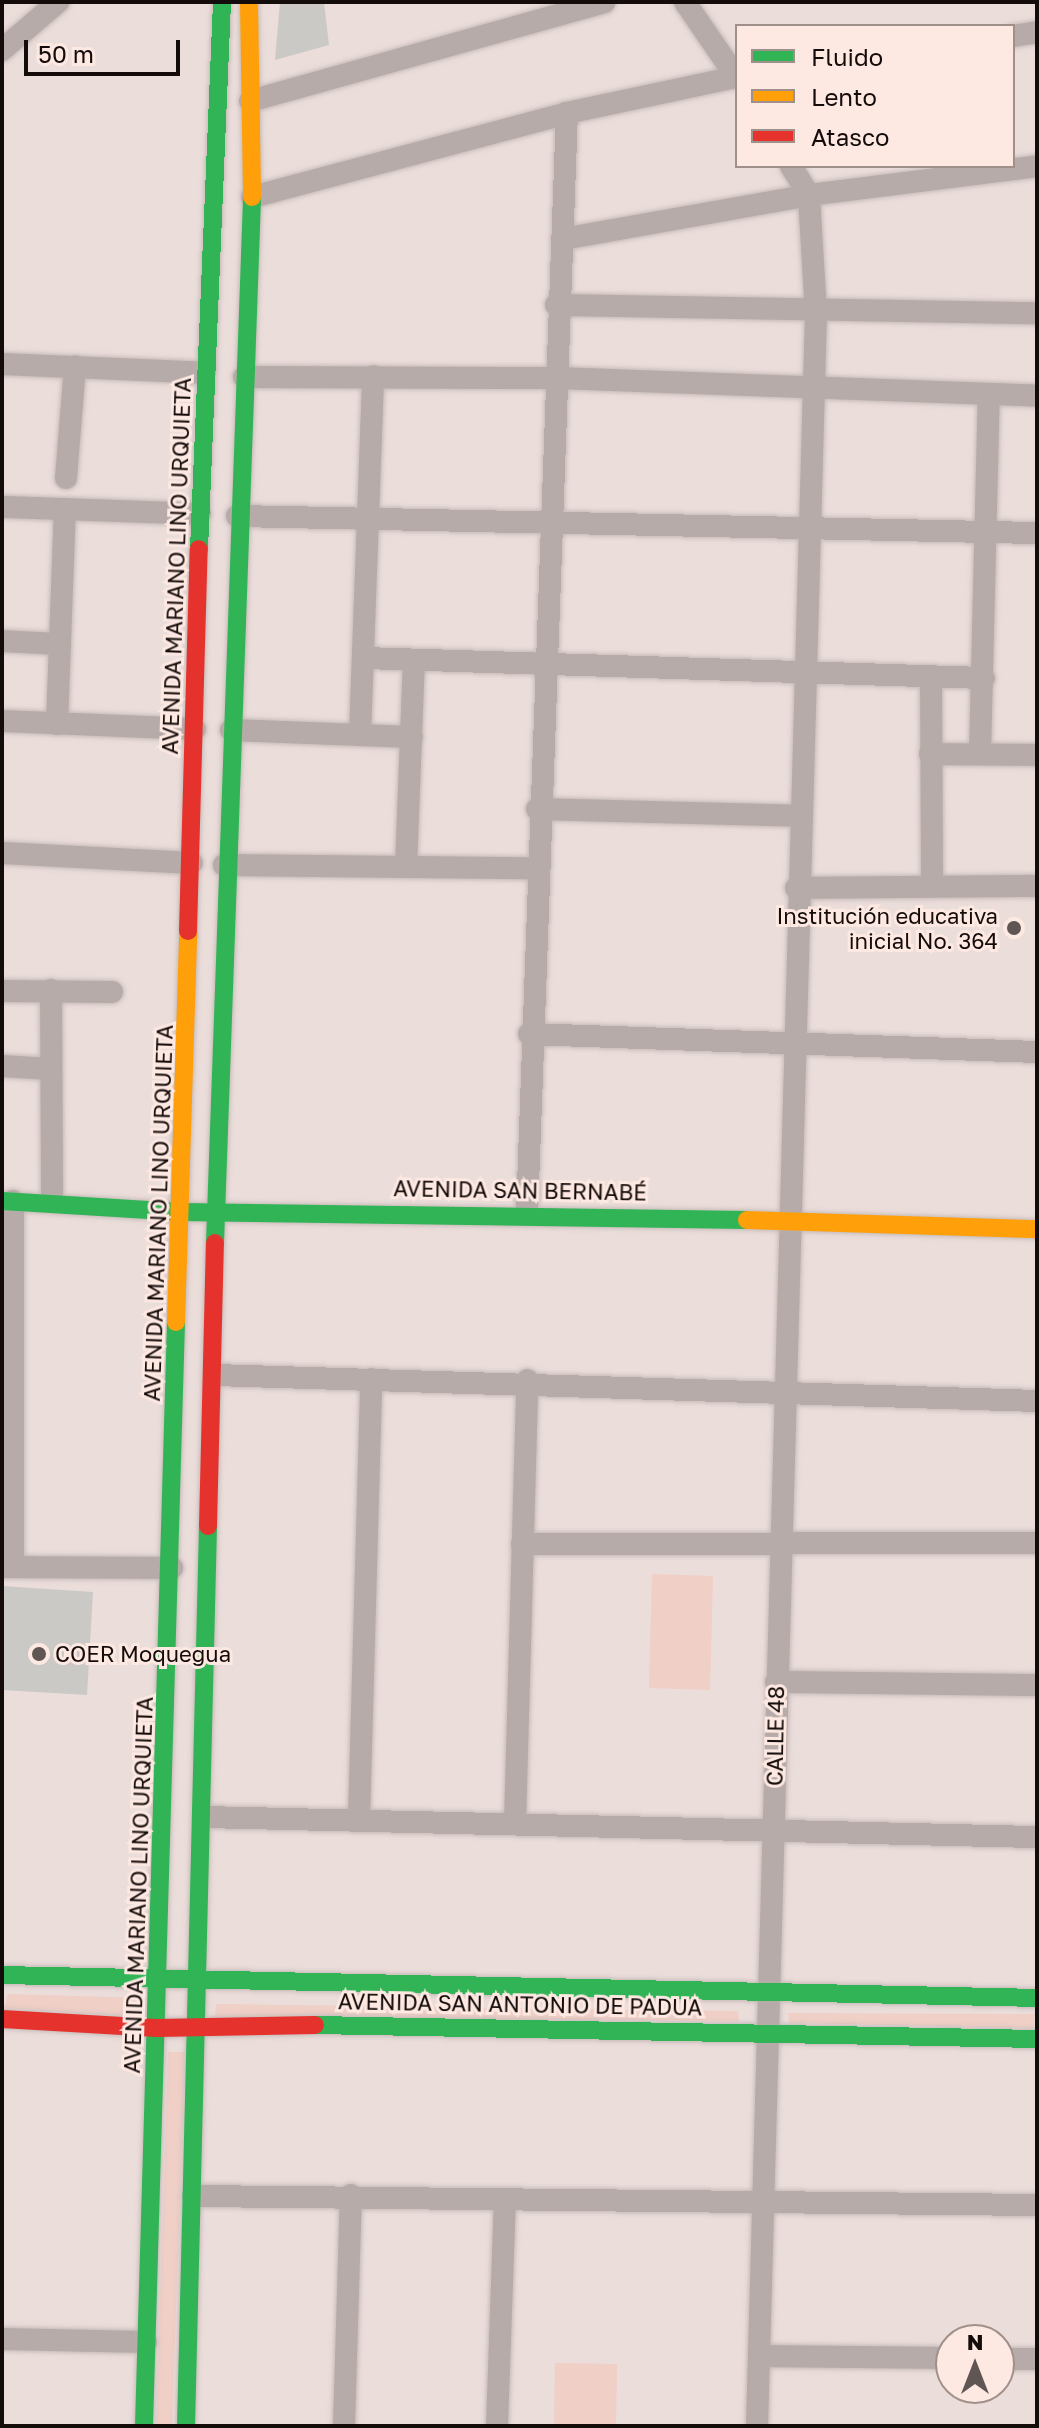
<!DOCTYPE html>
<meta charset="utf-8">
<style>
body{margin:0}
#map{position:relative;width:1039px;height:2428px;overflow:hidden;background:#ebddda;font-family:"Golos Text",sans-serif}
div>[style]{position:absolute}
.green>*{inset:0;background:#efcfc6}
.building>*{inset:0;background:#cbc9c6}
.roads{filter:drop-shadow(0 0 2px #c7bcba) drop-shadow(0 0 2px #c7bcba)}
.street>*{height:22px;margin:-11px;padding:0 11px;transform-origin:11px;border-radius:11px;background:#b6aba8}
.fast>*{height:18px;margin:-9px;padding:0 9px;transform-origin:9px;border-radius:9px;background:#30b455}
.slow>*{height:18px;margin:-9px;padding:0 9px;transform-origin:9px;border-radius:9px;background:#ff9f0a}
.jam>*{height:18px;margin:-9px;padding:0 9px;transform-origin:9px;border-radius:9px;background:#e5322d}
.dots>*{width:22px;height:22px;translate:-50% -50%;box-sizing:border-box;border:4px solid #fde8e2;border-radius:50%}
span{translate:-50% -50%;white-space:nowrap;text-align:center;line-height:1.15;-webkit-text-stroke:6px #fde8e2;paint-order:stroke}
.street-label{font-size:22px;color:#140c0a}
.poi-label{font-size:22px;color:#140c0a}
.right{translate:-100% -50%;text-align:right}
.left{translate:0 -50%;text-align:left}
.frame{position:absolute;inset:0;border:4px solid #140c0a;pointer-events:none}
.legend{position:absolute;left:735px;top:24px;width:280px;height:144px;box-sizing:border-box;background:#fde8e2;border:2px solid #a0908c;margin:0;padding:10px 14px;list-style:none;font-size:24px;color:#140c0a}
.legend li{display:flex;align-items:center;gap:16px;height:40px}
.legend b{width:40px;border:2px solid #a0908c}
.north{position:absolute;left:935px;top:2324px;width:80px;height:80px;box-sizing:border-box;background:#fde8e2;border:2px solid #a0908c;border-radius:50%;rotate:0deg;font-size:22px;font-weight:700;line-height:32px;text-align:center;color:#140c0a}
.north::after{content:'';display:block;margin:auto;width:28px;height:36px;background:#5f5553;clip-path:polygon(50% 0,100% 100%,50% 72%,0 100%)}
.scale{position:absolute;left:24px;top:40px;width:156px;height:36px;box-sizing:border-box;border:4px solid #140c0a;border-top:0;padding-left:10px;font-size:24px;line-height:28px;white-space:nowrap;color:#140c0a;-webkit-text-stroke:6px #fde8e2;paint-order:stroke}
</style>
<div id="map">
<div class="green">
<div style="clip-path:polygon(652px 1574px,713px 1576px,710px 1690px,649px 1688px)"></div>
<div style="clip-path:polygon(8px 1994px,145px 1998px,147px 2017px,4px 2008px)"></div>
<div style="clip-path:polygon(216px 2004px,738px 2011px,739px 2021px,215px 2017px)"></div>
<div style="clip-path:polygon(788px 2013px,1035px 2014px,1034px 2028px,789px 2023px)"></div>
<div style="clip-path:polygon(168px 2052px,185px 2052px,172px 2426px,156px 2426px)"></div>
<div style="clip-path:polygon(555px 2363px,617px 2364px,616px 2426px,554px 2426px)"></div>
</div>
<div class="building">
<div style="clip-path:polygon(280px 2px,324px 2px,329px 45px,275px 60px)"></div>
<div style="clip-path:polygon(2px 1586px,93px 1592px,87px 1695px,2px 1690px)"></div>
</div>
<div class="roads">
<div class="street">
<div style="left:685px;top:2px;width:92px;rotate:55.6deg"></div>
<div style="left:1013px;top:36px;width:24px;rotate:-9deg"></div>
<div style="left:2px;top:50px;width:74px;rotate:-40.6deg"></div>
<div style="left:250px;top:101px;width:368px;rotate:-15.6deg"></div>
<div style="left:252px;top:197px;width:326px;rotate:-14.9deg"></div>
<div style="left:567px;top:113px;width:174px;rotate:-12deg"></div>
<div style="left:563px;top:239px;width:250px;rotate:-10.1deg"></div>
<div style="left:809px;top:195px;width:230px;rotate:-7.2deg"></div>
<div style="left:556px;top:305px;width:481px;rotate:1deg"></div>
<div style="left:2px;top:364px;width:203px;rotate:2.5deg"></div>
<div style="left:244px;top:377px;width:310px;rotate:0.2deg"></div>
<div style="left:554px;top:378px;width:483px;rotate:2.1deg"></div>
<div style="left:66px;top:478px;width:112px;rotate:-85.4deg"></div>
<div style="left:2px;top:507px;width:198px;rotate:2deg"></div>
<div style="left:237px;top:516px;width:800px;rotate:1.22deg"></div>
<div style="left:2px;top:641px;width:58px;rotate:3deg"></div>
<div style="left:364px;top:658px;width:620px;rotate:1.85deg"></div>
<div style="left:931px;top:677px;width:209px;rotate:89.7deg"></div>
<div style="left:2px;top:721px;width:193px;rotate:2.4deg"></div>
<div style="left:57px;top:724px;width:215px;rotate:-87.9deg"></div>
<div style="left:231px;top:730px;width:181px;rotate:2.2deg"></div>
<div style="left:360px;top:735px;width:359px;rotate:-87.9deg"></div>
<div style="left:930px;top:754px;width:107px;rotate:0.5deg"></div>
<div style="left:980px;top:754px;width:359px;rotate:-88.6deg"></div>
<div style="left:537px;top:809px;width:261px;rotate:1.5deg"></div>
<div style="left:2px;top:853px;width:190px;rotate:3deg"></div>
<div style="left:224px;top:865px;width:312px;rotate:0.6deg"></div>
<div style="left:406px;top:867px;width:207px;rotate:-87.8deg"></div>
<div style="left:796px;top:888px;width:241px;rotate:-0.5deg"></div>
<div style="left:51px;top:990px;width:211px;rotate:89.7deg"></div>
<div style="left:2px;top:991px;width:110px;rotate:0.5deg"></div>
<div style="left:529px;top:1034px;width:508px;rotate:2.03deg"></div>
<div style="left:2px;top:1066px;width:48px;rotate:3.6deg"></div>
<div style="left:13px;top:1201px;width:366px;rotate:90deg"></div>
<div style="left:527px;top:1213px;width:1101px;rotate:-87.92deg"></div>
<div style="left:215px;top:1375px;width:822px;rotate:1.81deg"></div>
<div style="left:522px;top:1544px;width:515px;rotate:-0.11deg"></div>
<div style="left:2px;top:1567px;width:170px;rotate:0.3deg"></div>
<div style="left:776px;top:1682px;width:261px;rotate:0.7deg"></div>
<div style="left:204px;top:1817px;width:833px;rotate:1.38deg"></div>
<div style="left:359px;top:1819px;width:440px;rotate:-88.4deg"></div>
<div style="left:515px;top:1823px;width:443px;rotate:-88.4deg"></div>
<div style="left:193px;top:2196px;width:844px;rotate:0.61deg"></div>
<div style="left:2px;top:2339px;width:144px;rotate:1.2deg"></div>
<div style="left:759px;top:2356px;width:192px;rotate:0.6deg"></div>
<div style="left:999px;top:2359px;width:38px"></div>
<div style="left:344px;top:2426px;width:231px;rotate:-88.3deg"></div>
<div style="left:497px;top:2426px;width:226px;rotate:-88deg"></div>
<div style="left:757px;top:2426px;width:2113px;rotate:-88.4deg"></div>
<div style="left:816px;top:314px;width:119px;rotate:-93.4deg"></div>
<div style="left:809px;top:195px;width:34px;rotate:-122deg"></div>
</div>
<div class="fast">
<div style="left:199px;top:549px;width:547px;rotate:-87.59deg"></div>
<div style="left:2px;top:1201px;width:179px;rotate:3.5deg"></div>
<div style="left:181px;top:1212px;width:566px;rotate:0.81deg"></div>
<div style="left:215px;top:1243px;width:1047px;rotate:-87.97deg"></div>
<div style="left:2px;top:1975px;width:1035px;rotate:1.27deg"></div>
<div style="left:315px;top:2025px;width:722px;rotate:1.11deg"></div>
<div style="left:144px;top:2426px;width:1104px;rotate:-88.34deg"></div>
<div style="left:186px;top:2426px;width:900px;rotate:-88.6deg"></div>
</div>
<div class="slow">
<div style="left:249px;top:2px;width:195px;rotate:89.1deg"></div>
<div style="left:747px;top:1220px;width:290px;rotate:1.8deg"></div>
<div style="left:176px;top:1322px;width:391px;rotate:-88.2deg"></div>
</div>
<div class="jam">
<div style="left:188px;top:931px;width:382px;rotate:-88.4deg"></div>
<div style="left:208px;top:1526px;width:283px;rotate:-88.6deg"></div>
<div style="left:2px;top:2019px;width:155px;rotate:3.3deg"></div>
<div style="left:157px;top:2028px;width:158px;rotate:-1.1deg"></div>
</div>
</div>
<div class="dots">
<div style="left:1014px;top:928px;background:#5f5553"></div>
<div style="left:39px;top:1654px;background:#5f5553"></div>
</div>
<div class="street-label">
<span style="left:176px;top:566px;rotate:-88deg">AVENIDA MARIANO LINO URQUIETA</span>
<span style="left:520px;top:1190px;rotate:1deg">AVENIDA SAN BERNABÉ</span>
<span style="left:158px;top:1213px;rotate:-88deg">AVENIDA MARIANO LINO URQUIETA</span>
<span style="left:775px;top:1736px;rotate:-89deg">CALLE 48</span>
<span style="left:138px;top:1885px;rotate:-88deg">AVENIDA MARIANO LINO URQUIETA</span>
<span style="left:520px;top:2004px;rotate:1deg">AVENIDA SAN ANTONIO DE PADUA</span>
</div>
<div class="poi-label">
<span class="right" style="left:998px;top:928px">Institución educativa<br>inicial No. 364</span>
<span class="left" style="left:55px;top:1654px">COER Moquegua</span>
</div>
<div class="frame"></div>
<ul class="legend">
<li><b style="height:10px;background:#30b455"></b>Fluido</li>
<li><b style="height:10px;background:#ff9f0a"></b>Lento</li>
<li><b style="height:10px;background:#e5322d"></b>Atasco</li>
</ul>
<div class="north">N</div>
<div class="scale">50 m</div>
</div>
